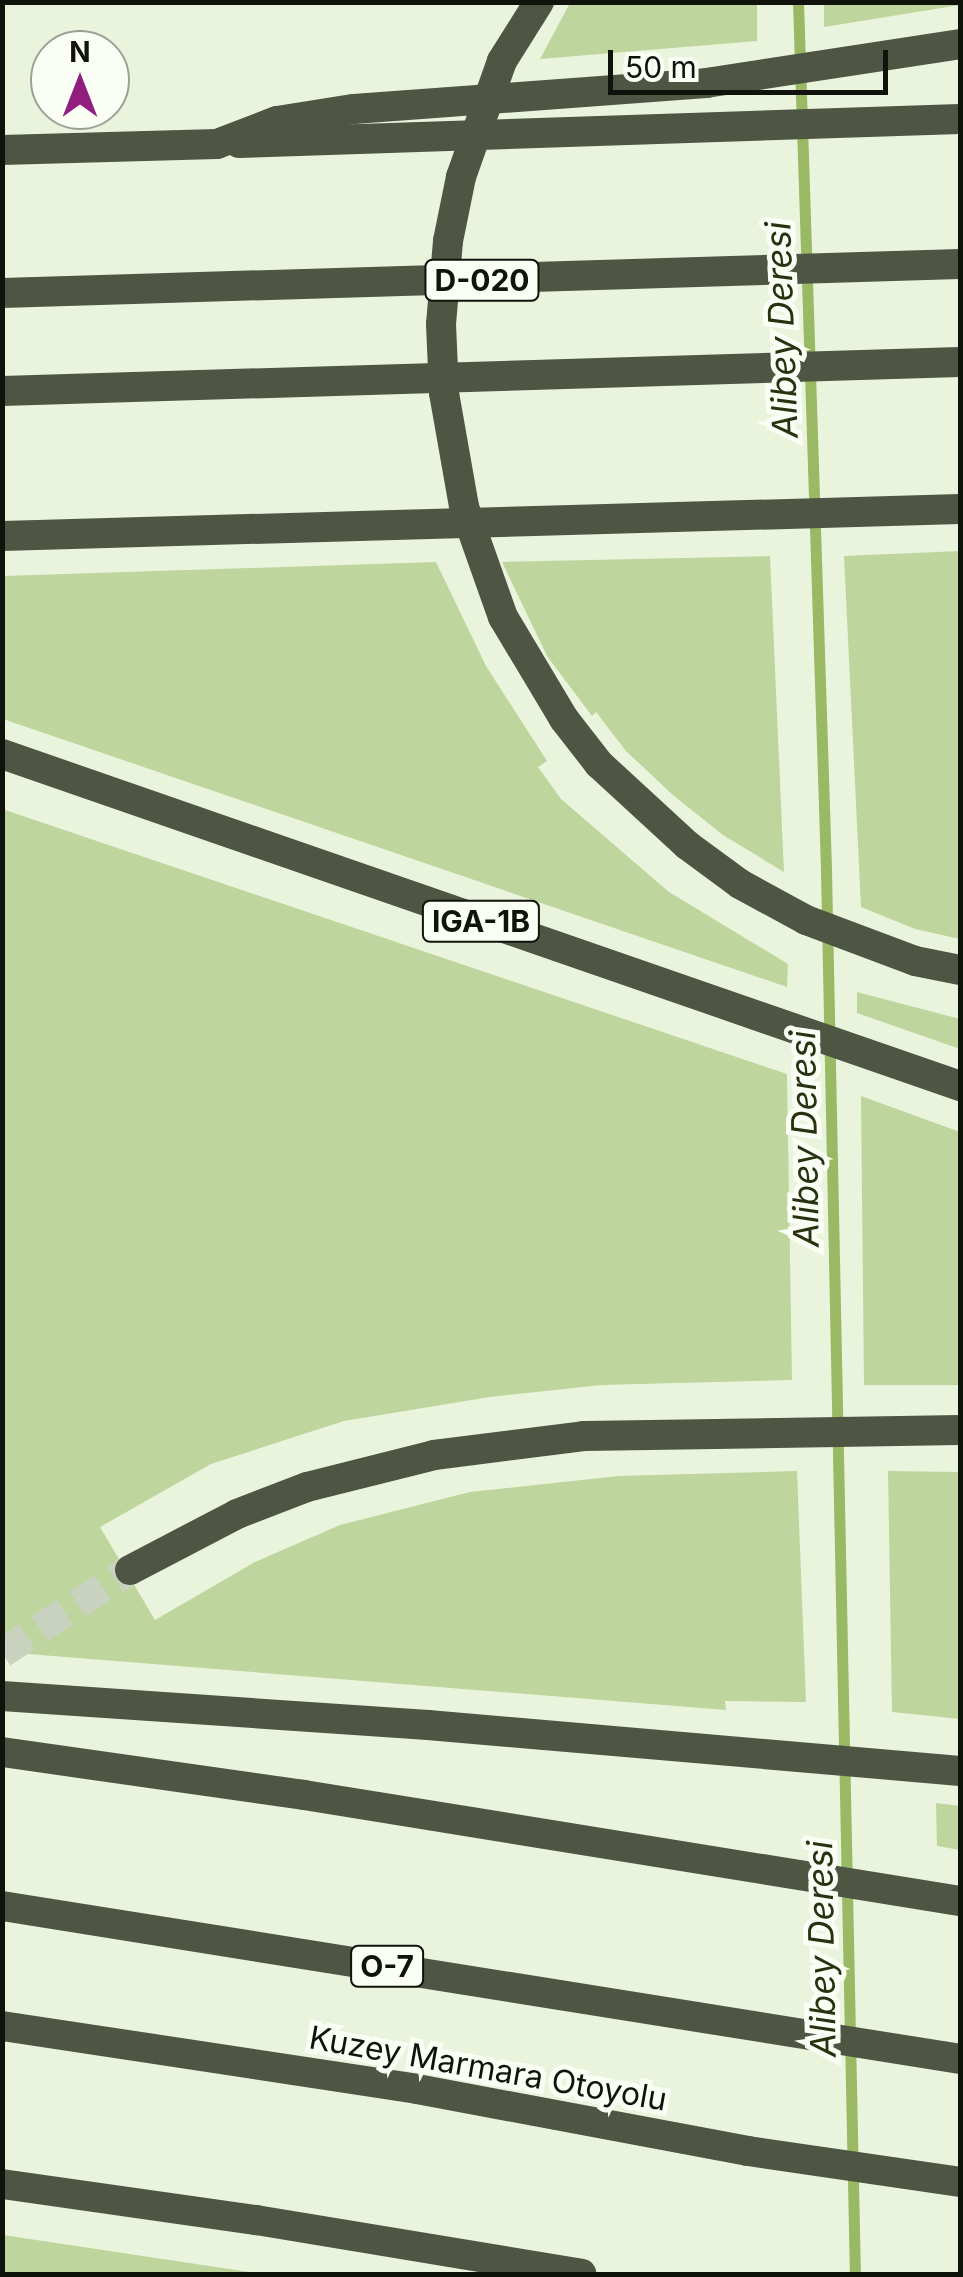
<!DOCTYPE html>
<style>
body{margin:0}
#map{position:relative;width:963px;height:2277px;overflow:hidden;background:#eaf4dd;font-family:Inter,sans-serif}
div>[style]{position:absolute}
.green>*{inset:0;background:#bed69d}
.stream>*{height:11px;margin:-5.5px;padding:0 5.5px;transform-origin:5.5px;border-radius:5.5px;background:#99b965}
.highway-tunnel>*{height:30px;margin-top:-15px;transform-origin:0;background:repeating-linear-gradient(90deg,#c9d2be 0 30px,transparent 0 45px)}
.highway>*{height:30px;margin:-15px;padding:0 15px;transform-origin:15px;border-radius:15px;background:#4e5643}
.highway-bridge>*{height:30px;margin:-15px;padding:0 15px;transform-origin:15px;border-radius:15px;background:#4e5643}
span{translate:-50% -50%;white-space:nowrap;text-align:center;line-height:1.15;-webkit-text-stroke:10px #fafef5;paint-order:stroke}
.shield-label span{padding:2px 8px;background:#fafef5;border:2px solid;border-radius:8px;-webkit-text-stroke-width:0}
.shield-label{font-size:30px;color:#10130b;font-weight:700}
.street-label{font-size:32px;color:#10130b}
.water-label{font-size:35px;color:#273310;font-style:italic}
.frame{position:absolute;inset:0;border:5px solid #10130b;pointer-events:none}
.north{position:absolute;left:30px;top:30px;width:100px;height:100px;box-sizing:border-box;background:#fafef5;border:2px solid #9ca097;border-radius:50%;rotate:0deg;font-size:28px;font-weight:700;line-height:40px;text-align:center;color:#10130b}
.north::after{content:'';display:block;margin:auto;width:35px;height:45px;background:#911e7e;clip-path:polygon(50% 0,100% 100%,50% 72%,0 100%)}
.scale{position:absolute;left:608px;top:50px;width:280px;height:45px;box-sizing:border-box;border:5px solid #10130b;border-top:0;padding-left:12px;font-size:30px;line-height:35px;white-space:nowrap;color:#10130b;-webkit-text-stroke:8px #fafef5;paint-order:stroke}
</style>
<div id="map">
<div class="green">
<div style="clip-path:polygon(960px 2px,960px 5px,824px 27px,824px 3px)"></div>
<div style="clip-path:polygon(570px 3px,757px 3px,757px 41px,540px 59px)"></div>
<div style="clip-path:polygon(960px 551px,960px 939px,915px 929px,861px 907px,844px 556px)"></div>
<div style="clip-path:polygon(770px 556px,784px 872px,723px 835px,674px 796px,626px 751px,596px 712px,592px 716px,547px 656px,502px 562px)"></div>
<div style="clip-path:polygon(436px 562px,486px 666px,547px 761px,538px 767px,561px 799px,669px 892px,788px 964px,787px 987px,3px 719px,3px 576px)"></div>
<div style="clip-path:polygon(2px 809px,787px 1074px,792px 1380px,602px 1385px,490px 1397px,344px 1421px,211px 1464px,100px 1527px,155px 1620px,255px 1562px,340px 1525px,470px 1492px,618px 1476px,797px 1471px,806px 1702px,725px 1701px,726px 1710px,3px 1652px)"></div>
<div style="clip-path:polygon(857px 992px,960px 1019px,960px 1049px,857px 1013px)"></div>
<div style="clip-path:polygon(861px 1096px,960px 1132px,960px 1385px,864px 1385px)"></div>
<div style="clip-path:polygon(888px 1471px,960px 1472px,960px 1719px,892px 1712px)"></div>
<div style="clip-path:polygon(936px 1803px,960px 1806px,960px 1850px,937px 1846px)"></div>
<div style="clip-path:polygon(2px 2235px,3px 2235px,262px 2274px,3px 2274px)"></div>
</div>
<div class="stream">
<div style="left:798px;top:2px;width:869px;rotate:88.15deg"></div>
<div style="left:826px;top:871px;width:1403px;rotate:88.82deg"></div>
</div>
<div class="highway-tunnel">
<div style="left:2px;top:1653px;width:153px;rotate:-33deg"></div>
</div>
<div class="highway">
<div style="left:539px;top:2px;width:70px;rotate:122.1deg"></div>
<div style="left:502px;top:61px;width:123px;rotate:109.5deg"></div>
<div style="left:461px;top:177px;width:65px;rotate:101.5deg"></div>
<div style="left:448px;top:241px;width:83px;rotate:94.8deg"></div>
<div style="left:441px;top:324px;width:69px;rotate:87.5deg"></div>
<div style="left:444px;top:393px;width:116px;rotate:80deg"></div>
<div style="left:464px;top:507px;width:117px;rotate:70.5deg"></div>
<div style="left:503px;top:617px;width:119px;rotate:59.1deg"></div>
<div style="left:564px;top:719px;width:57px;rotate:52.1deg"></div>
<div style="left:599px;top:764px;width:120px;rotate:42.6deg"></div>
<div style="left:687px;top:845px;width:66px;rotate:36.3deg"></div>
<div style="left:740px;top:884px;width:75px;rotate:28.6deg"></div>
<div style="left:806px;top:920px;width:116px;rotate:20.6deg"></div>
<div style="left:915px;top:961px;width:46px;rotate:11.3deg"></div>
<div style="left:2px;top:150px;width:215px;rotate:-1.6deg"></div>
<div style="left:2px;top:754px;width:1014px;rotate:19.11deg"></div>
<div style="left:130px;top:1570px;width:121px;rotate:-27.6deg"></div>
<div style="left:237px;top:1514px;width:75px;rotate:-21.1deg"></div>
<div style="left:307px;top:1487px;width:131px;rotate:-14.1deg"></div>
<div style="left:434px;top:1455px;width:151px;rotate:-7.2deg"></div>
<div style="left:584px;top:1436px;width:376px;rotate:-0.9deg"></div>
<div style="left:2px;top:1696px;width:427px;rotate:3.9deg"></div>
<div style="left:428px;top:1725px;width:534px;rotate:4.94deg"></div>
<div style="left:2px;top:1752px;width:305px;rotate:8.1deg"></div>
<div style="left:304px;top:1795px;width:665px;rotate:9.18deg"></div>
<div style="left:2px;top:1906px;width:970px;rotate:9.07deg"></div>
<div style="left:2px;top:2026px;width:420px;rotate:8.6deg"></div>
<div style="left:417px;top:2089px;width:337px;rotate:10.6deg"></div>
<div style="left:748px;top:2151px;width:214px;rotate:8.3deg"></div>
<div style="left:2px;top:2184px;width:257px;rotate:8.1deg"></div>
<div style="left:256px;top:2220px;width:330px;rotate:9.4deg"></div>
</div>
<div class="highway-bridge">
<div style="left:239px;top:143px;width:721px;rotate:-1.91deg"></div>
<div style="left:217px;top:144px;width:64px;rotate:-21deg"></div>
<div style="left:277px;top:121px;width:78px;rotate:-8.9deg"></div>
<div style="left:354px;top:109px;width:353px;rotate:-4.2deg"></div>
<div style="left:706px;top:83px;width:257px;rotate:-8.7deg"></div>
<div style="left:2px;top:293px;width:958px;rotate:-1.73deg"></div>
<div style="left:2px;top:391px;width:958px;rotate:-1.73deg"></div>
<div style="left:2px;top:536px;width:958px;rotate:-1.61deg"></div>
</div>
<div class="shield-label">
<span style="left:482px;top:280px">D-020</span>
<span style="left:481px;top:921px">IGA-1B</span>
<span style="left:387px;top:1966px">O-7</span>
</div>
<div class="street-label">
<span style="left:488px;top:2069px;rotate:10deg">Kuzey Marmara Otoyolu</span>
</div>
<div class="water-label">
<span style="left:781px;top:330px;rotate:-92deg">Alibey Deresi</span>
<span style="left:804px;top:1139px;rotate:-91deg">Alibey Deresi</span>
<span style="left:821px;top:1949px;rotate:-91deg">Alibey Deresi</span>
</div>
<div class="frame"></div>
<div class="north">N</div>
<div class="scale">50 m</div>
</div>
